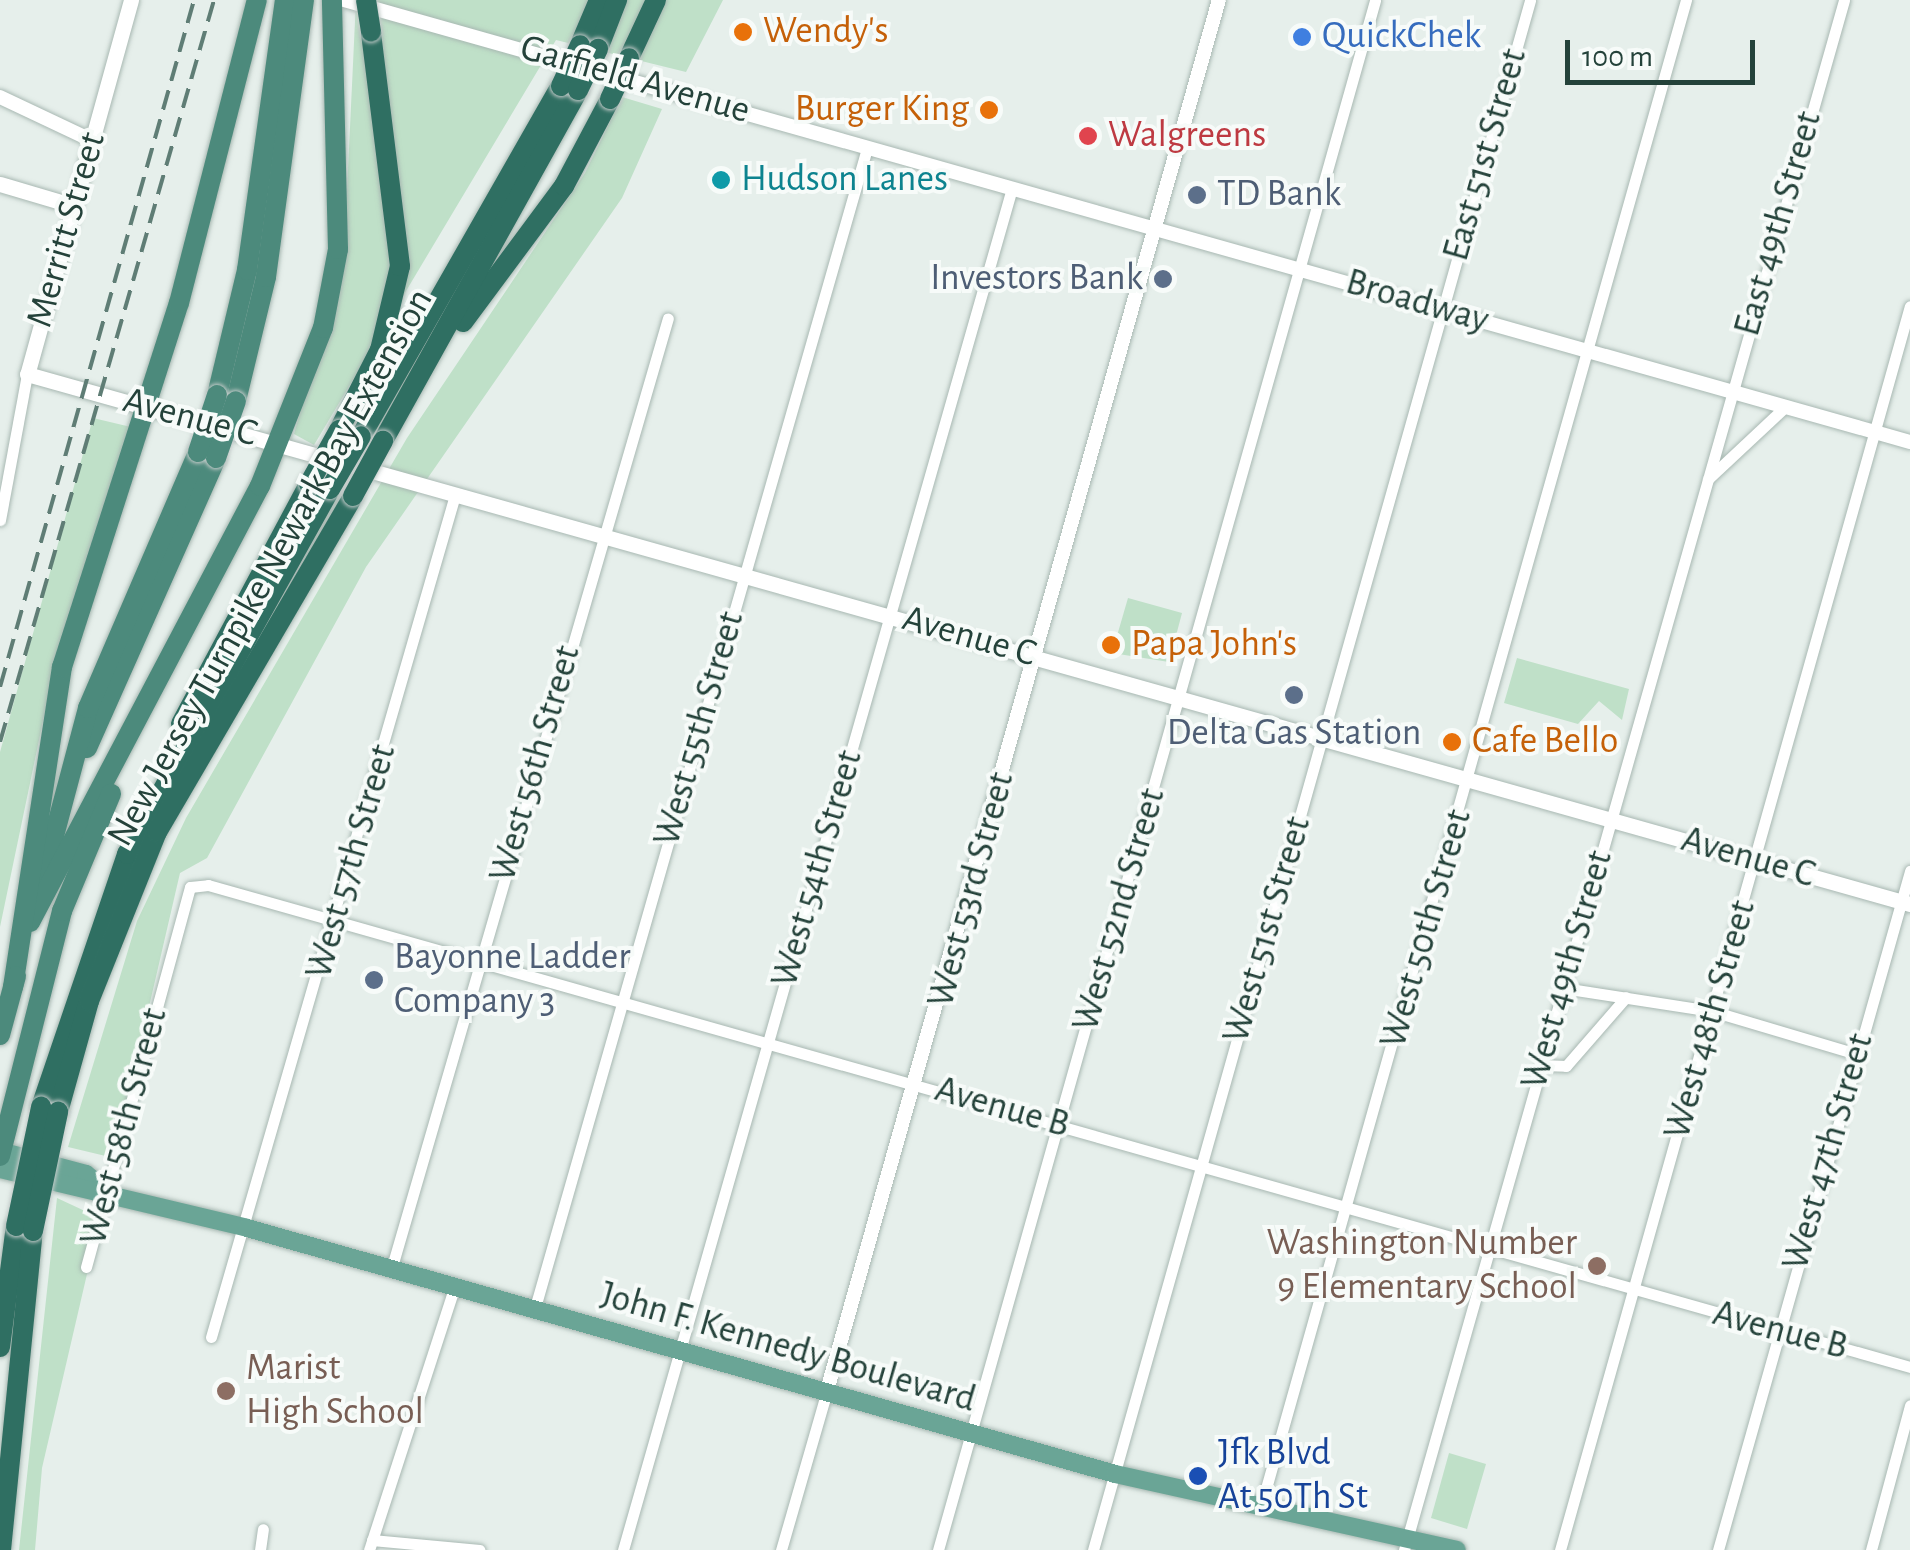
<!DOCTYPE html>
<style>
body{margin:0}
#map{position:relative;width:1910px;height:1550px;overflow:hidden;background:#e6efeb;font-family:"Alegreya Sans",sans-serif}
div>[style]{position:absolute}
.green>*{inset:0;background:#bfe0c8}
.roads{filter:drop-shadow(0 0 2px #a8b8b2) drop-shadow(0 0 2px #a8b8b2)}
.minor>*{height:11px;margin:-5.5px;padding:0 5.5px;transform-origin:5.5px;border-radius:5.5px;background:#fff}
.tertiary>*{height:14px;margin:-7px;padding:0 7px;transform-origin:7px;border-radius:7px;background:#fff}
.secondary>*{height:15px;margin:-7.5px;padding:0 7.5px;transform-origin:7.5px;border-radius:7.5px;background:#fff}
.primary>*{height:18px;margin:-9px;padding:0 9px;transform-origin:9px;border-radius:9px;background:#6aa596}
.trunk>*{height:20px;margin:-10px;padding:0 10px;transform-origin:10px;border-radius:10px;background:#4c8a7c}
.motorway>*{height:20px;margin:-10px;padding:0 10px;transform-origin:10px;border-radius:10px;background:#2f6f62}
.rail>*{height:4px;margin-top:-2px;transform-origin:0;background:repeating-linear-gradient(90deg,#5f7d75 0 20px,transparent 0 30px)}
.bridges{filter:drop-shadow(0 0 2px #c2cac8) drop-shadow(0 0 2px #c2cac8)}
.trunk-bridge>*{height:20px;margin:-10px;padding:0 10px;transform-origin:10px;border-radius:10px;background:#4c8a7c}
.motorway-bridge>*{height:20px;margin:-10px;padding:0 10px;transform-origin:10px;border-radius:10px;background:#2f6f62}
.dots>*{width:28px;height:28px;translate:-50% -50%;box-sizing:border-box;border:5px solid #f7fbf9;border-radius:50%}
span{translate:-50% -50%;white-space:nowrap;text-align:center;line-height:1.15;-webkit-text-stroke:8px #f7fbf9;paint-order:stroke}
.food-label{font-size:38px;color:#c56008}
.left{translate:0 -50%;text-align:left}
.right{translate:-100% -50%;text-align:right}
.shop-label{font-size:38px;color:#366cbe}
.street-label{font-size:38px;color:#24423a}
.health-label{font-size:38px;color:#be3a42}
.culture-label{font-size:38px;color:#0d838f}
.service-label{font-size:38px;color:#4e5e75}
.education-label{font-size:38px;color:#785e54}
.transit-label{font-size:38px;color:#164399}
.scale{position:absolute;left:1565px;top:40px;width:190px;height:45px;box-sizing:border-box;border:5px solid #24423a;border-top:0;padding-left:12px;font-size:30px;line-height:35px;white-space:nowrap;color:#24423a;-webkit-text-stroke:8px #f7fbf9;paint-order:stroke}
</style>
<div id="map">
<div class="green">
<div style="clip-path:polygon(356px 0,723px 0,686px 72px,556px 40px,314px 445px,294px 434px,344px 255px)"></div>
<div style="clip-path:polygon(622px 97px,662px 109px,622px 198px,366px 567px,207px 858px,180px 873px,114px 1158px,68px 1147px,137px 921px,186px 818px,407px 438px,585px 173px)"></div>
<div style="clip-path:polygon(93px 418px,131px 427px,53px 673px,0 927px,0 752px)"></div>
<div style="clip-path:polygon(1128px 598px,1182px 613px,1169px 662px,1112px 653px)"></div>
<div style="clip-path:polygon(1517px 658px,1629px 689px,1622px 720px,1599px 701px,1578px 724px,1504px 703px)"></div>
<div style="clip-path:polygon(57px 1198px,100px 1218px,42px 1468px,35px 1550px,19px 1550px)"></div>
<div style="clip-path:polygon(1449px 1453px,1486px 1464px,1467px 1529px,1431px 1518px)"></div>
</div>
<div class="roads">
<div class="minor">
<div style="left:1708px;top:479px;width:107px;rotate:-43.1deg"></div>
<div style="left:0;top:520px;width:148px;rotate:-79.5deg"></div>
<div style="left:1563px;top:988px;width:151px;rotate:8.8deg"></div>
<div style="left:1712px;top:1011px;width:150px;rotate:16.6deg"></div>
<div style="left:1541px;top:1065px;width:25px;rotate:2deg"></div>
<div style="left:1566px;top:1066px;width:91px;rotate:-49deg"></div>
<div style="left:86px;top:1267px;width:394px;rotate:-74.7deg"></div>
<div style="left:190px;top:887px;width:18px;rotate:-6deg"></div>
<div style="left:208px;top:885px;width:1769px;rotate:15.81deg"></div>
<div style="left:391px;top:1270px;width:991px;rotate:-73.78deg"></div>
<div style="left:534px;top:1311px;width:1210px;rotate:-74.02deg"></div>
<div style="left:211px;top:1337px;width:877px;rotate:-73.84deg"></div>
<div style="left:1261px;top:1506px;width:1565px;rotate:-74.24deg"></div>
<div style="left:372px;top:1540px;width:108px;rotate:5.3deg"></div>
<div style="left:260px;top:1550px;width:21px;rotate:-82deg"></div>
<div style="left:369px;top:1550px;width:275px;rotate:-72deg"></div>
<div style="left:623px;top:1550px;width:1416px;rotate:-74.06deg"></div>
<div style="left:781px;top:1550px;width:162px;rotate:-73.9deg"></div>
<div style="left:938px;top:1550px;width:1610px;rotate:-74.25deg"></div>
<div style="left:1093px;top:1550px;width:1610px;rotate:-74.25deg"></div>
<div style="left:1404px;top:1550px;width:1611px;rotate:-74.15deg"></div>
<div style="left:1560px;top:1550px;width:1292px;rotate:-74.29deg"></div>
<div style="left:1718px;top:1550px;width:706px;rotate:-74.21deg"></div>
<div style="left:1871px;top:1550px;width:150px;rotate:-74.9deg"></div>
</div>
<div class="tertiary">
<div style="left:344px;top:0;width:1627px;rotate:15.76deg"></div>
<div style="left:0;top:97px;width:103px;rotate:25.3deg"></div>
<div style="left:826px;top:1394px;width:1448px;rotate:-74.26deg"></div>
</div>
<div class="secondary">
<div style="left:131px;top:0;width:388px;rotate:105.5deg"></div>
<div style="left:27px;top:374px;width:1956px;rotate:15.72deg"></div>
<div style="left:0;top:184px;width:74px;rotate:16.5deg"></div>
</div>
<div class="primary">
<div style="left:0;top:1151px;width:89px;rotate:15deg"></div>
<div style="left:86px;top:1174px;width:26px;rotate:40deg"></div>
<div style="left:0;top:1169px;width:254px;rotate:13.4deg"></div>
<div style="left:247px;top:1228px;width:902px;rotate:15.82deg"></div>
<div style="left:1115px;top:1474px;width:350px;rotate:12.5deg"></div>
</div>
<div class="trunk">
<div style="left:217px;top:395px;width:129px;rotate:-76.5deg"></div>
<div style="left:247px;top:270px;width:273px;rotate:-82deg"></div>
<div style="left:236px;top:401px;width:128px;rotate:-76.4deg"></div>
<div style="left:266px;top:277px;width:280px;rotate:-82.2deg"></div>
<div style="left:87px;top:748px;width:317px;rotate:-66deg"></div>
<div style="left:42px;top:881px;width:179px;rotate:-75.1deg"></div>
<div style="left:88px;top:708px;width:279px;rotate:-66.7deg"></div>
<div style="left:30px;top:922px;width:493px;rotate:-62.2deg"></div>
<div style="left:260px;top:486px;width:170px;rotate:-68.3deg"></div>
<div style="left:323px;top:328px;width:80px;rotate:-79.2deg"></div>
<div style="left:338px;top:249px;width:249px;rotate:-91.4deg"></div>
<div style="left:13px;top:987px;width:324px;rotate:-81.3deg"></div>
<div style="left:62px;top:667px;width:382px;rotate:-72.2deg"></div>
<div style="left:179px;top:303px;width:313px;rotate:-75.6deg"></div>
<div style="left:0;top:1035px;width:61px;rotate:-74.8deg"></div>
<div style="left:0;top:1156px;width:253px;rotate:-75.8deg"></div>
<div style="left:62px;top:911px;width:127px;rotate:-67.3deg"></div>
</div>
<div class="motorway">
<div style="left:580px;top:45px;width:49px;rotate:-67.1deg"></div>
<div style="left:598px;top:49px;width:53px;rotate:-68.8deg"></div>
<div style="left:629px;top:58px;width:64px;rotate:-65deg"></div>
<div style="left:463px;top:322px;width:169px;rotate:-53.4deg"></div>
<div style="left:564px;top:186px;width:98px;rotate:-62.1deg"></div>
<div style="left:339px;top:430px;width:90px;rotate:-62.9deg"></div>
<div style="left:380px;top:350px;width:86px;rotate:-76.6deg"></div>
<div style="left:400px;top:266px;width:236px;rotate:-97.1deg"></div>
<div style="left:361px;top:436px;width:403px;rotate:-60.3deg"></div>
<div style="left:383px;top:441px;width:402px;rotate:-60.9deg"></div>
<div style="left:181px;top:724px;width:272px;rotate:-61.9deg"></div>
<div style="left:41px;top:1107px;width:267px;rotate:-71.2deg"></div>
<div style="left:127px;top:854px;width:418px;rotate:-60.9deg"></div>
<div style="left:58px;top:1112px;width:115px;rotate:-74.4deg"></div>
<div style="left:89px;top:1001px;width:182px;rotate:-68.1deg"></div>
<div style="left:157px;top:832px;width:389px;rotate:-59.7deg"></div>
<div style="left:0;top:1347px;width:122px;rotate:-82.5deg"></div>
<div style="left:1px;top:1550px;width:321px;rotate:-84.3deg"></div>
</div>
</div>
<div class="rail">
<div style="left:0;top:687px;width:714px;rotate:-74.23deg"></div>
<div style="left:0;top:742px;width:772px;rotate:-73.91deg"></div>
</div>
<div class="bridges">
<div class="trunk-bridge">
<div style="left:198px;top:452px;width:60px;rotate:-71.6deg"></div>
<div style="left:216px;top:458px;width:60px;rotate:-70.7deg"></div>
</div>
<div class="motorway-bridge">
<div style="left:366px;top:0;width:32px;rotate:81deg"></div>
<div style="left:561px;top:86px;width:45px;rotate:-65.1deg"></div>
<div style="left:578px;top:90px;width:46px;rotate:-64deg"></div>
<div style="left:610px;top:99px;width:45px;rotate:-65.1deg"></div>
<div style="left:309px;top:484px;width:62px;rotate:-60.9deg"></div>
<div style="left:330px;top:489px;width:61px;rotate:-59.7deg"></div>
<div style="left:353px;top:496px;width:63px;rotate:-61.4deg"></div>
<div style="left:16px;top:1226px;width:122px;rotate:-78.1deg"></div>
<div style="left:33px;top:1231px;width:122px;rotate:-78.1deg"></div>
</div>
</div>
<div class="dots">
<div style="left:743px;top:32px;background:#e8710a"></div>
<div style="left:1302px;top:37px;background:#3f7fe0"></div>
<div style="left:989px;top:110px;background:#e8710a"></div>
<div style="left:1088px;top:136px;background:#e0444e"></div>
<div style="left:721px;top:180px;background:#0f9aa8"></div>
<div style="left:1197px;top:195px;background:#5c6f8a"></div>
<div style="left:1163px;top:279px;background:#5c6f8a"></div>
<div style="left:1111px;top:645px;background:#e8710a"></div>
<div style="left:1294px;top:695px;background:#5c6f8a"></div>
<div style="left:1452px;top:742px;background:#e8710a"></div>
<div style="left:374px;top:980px;background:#5c6f8a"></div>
<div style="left:1597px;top:1266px;background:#8d6e63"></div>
<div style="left:226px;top:1391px;background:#8d6e63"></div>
<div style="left:1198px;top:1476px;background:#1a4fb4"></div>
</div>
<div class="food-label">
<span class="left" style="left:763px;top:32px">Wendy's</span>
<span class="right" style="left:969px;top:110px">Burger King</span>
<span class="left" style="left:1131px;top:645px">Papa John's</span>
<span class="left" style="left:1472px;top:742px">Cafe Bello</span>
</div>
<div class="shop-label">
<span class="left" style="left:1322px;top:37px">QuickChek</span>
</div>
<div class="street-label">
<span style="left:635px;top:80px;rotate:16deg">Garfield Avenue</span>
<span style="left:1486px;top:155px;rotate:-74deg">East 51st Street</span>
<span style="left:1779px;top:224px;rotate:-74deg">East 49th Street</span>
<span style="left:67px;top:230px;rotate:-74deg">Merritt Street</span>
<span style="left:1417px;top:302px;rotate:16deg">Broadway</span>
<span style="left:190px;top:418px;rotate:15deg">Avenue C</span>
<span style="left:271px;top:568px;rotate:-61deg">New Jersey Turnpike Newark Bay Extension</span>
<span style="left:969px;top:637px;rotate:16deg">Avenue C</span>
<span style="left:700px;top:729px;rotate:-74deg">West 55th Street</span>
<span style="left:536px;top:764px;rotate:-74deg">West 56th Street</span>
<span style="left:1748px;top:858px;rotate:16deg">Avenue C</span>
<span style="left:352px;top:862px;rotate:-74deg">West 57th Street</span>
<span style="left:818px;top:869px;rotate:-74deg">West 54th Street</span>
<span style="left:972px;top:890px;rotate:-75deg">West 53rd Street</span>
<span style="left:1120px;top:910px;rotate:-74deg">West 52nd Street</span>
<span style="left:1427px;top:929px;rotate:-74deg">West 50th Street</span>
<span style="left:1268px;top:930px;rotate:-74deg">West 51st Street</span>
<span style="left:1568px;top:970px;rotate:-74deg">West 49th Street</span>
<span style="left:1711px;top:1020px;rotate:-74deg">West 48th Street</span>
<span style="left:1002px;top:1108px;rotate:16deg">Avenue B</span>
<span style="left:125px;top:1127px;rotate:-75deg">West 58th Street</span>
<span style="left:1829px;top:1152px;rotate:-74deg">West 47th Street</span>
<span style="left:1780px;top:1331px;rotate:15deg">Avenue B</span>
<span style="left:788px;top:1348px;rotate:16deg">John F. Kennedy Boulevard</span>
</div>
<div class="health-label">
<span class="left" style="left:1108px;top:136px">Walgreens</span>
</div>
<div class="culture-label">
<span class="left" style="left:741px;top:180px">Hudson Lanes</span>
</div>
<div class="service-label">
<span class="left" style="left:1217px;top:195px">TD Bank</span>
<span class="right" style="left:1143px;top:279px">Investors Bank</span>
<span style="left:1294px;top:734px">Delta Gas Station</span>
<span class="left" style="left:394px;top:980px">Bayonne Ladder<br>Company 3</span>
</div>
<div class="education-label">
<span class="right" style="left:1577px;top:1266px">Washington Number<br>9 Elementary School</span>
<span class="left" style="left:246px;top:1391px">Marist<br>High School</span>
</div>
<div class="transit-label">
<span class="left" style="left:1218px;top:1476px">Jfk Blvd<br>At 50Th St</span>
</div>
<div class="scale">100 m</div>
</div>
